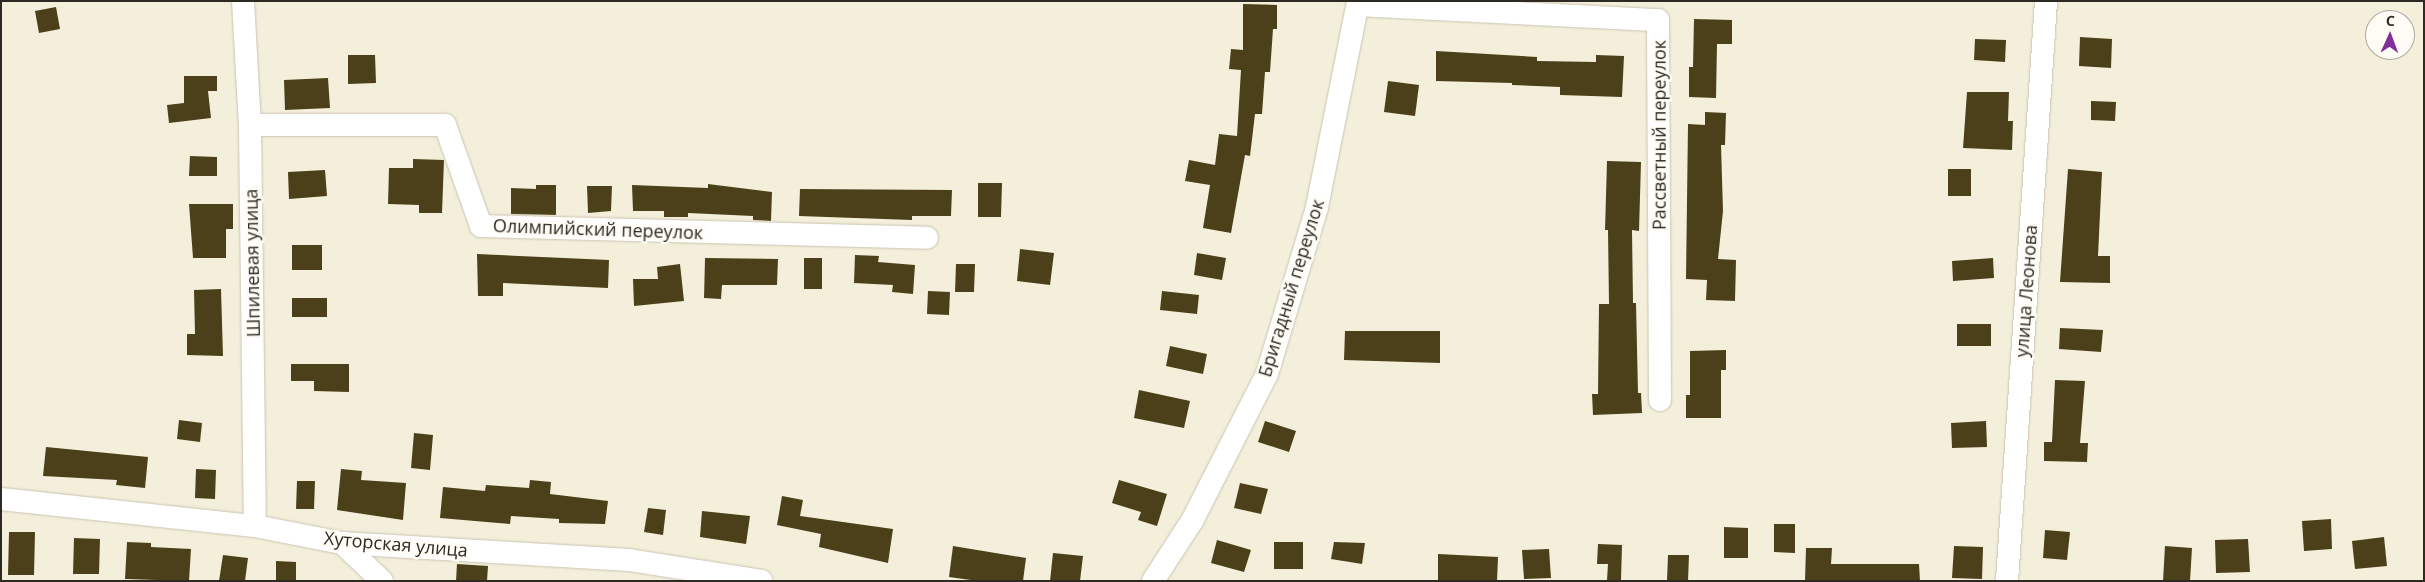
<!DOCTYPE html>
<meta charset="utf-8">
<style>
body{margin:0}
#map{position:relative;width:2425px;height:582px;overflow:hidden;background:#f4efdb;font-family:"Open Sans",sans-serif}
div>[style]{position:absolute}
.building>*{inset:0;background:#4b4019}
.roads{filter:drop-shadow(0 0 1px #cac4b1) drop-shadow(0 0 1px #cac4b1)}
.minor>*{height:22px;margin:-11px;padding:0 11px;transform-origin:11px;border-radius:11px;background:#fff}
span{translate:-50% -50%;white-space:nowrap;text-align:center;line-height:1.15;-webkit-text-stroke:5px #fefcf4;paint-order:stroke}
.street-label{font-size:18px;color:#2c2a23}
.frame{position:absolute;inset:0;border:2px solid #2c2a23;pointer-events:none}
.north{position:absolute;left:2365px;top:10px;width:50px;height:50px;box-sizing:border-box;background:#fefcf4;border:1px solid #aaa8a0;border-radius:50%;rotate:2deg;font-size:14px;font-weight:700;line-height:20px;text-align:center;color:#2c2a23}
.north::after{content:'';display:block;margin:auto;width:18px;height:22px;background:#812e9d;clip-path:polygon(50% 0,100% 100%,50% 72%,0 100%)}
</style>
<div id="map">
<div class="building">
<div style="clip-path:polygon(1243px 4px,1277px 5px,1277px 29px,1273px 29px,1270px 72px,1265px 72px,1262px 114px,1255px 114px,1250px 156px,1245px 155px,1231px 233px,1203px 228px,1210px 185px,1185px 181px,1189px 160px,1215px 165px,1219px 134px,1237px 136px,1241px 70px,1229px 69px,1231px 49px,1243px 50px)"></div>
<div style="clip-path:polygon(56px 7px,60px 29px,39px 33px,35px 11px)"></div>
<div style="clip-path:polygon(1694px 19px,1732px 20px,1732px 44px,1717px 44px,1716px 98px,1689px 97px,1689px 67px,1693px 67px)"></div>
<div style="clip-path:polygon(2080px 37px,2112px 39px,2111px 68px,2079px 66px)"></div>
<div style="clip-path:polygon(1975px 39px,2006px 40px,2005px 62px,1974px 60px)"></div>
<div style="clip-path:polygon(1436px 51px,1537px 57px,1537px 61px,1596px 62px,1596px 55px,1624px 56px,1622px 97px,1560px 95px,1560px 87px,1512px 85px,1512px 83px,1436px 81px)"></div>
<div style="clip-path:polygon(348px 55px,375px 55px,376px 83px,348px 84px)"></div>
<div style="clip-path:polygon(184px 76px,217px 76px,217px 91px,208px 91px,211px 118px,169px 123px,167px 105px,184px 103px)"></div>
<div style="clip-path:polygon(328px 78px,330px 108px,285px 110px,284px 80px)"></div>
<div style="clip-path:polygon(1388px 81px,1419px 85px,1415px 116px,1384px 112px)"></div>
<div style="clip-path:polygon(1967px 92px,2009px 92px,2008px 121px,2013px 121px,2012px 150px,1963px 148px)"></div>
<div style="clip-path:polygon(2091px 101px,2116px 102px,2115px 121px,2091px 120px)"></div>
<div style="clip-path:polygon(1705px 112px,1726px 113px,1725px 145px,1721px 145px,1723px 211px,1718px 259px,1736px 260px,1735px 301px,1706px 300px,1707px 280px,1686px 279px,1688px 124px,1705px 125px)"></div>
<div style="clip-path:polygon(190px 156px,217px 157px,217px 176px,189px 176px)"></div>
<div style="clip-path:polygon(413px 159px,444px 160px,442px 213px,419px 213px,419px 205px,388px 204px,389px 168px,413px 168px)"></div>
<div style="clip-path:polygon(1607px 161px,1641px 162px,1639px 231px,1632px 230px,1633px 303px,1636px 303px,1638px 393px,1641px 393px,1642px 413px,1593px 415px,1592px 394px,1598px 394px,1599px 304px,1609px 304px,1608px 230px,1605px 230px)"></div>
<div style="clip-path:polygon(1948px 169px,1971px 169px,1971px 196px,1948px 196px)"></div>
<div style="clip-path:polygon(2068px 169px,2102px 172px,2098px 256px,2110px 256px,2110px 283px,2060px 282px)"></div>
<div style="clip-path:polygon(325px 170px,327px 196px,289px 199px,288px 172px)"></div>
<div style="clip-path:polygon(978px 183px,1002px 183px,1001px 217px,978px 217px)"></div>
<div style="clip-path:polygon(708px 184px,772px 192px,771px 221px,753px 220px,753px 216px,688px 213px,688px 217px,664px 217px,664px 211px,633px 211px,632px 185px,708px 188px)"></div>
<div style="clip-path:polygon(536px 185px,556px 185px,556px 215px,511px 214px,511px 188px,536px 189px)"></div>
<div style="clip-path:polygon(587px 186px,612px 186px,611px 211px,588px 213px)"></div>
<div style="clip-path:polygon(800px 189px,952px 190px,951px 216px,912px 216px,912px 220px,799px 216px)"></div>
<div style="clip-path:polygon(189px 204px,233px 204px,233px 229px,226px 229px,226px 258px,193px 258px)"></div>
<div style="clip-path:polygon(292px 245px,322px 245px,322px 270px,292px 270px)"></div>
<div style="clip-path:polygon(1020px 249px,1054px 253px,1050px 285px,1017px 281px)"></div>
<div style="clip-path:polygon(1197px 253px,1226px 258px,1222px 280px,1194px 275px)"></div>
<div style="clip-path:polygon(477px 254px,609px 260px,608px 288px,503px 283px,503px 296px,478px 296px)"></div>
<div style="clip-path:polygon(855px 255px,879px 256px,878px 262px,915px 265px,913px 294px,892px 292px,893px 285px,854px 283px)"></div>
<div style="clip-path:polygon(705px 258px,778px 259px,777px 285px,722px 285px,721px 299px,704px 298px)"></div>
<div style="clip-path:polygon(804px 258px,822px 258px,822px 289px,804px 289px)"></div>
<div style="clip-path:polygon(1993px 258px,1994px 278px,1953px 281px,1952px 261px)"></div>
<div style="clip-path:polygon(680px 264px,684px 301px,634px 306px,633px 279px,658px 279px,657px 267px)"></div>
<div style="clip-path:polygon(956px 264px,975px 264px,974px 292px,955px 292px)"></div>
<div style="clip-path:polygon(221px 289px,223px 356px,187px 355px,187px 334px,195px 334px,194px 290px)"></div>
<div style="clip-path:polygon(928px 291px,950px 292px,949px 315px,927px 314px)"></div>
<div style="clip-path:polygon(1162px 291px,1199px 295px,1197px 314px,1160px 310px)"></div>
<div style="clip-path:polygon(292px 298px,327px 298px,327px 317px,292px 317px)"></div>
<div style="clip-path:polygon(1957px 324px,1991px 324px,1991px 346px,1957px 346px)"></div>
<div style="clip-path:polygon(2060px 328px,2103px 330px,2101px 352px,2059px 349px)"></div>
<div style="clip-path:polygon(1345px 331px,1440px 331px,1440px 363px,1344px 360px)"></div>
<div style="clip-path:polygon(1170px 346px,1207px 354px,1203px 374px,1166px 366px)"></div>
<div style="clip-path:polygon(1726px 350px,1726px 370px,1721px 370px,1721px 418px,1686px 418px,1686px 395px,1690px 395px,1690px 351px)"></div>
<div style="clip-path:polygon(291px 364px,349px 364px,349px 392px,314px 391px,314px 381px,291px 381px)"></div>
<div style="clip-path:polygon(2055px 380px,2085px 381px,2080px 443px,2088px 443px,2087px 462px,2044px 461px,2044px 442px,2052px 442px)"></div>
<div style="clip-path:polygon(1139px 390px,1190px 401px,1184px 428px,1134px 418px)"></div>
<div style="clip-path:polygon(179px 420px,202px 423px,200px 442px,177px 439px)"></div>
<div style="clip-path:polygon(1265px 421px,1296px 431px,1289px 452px,1258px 442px)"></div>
<div style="clip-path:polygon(1986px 421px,1987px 447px,1952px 448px,1951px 423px)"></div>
<div style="clip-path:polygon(414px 433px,433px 435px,430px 470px,411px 468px)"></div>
<div style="clip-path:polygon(46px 447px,148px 457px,145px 488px,116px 485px,117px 480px,43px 476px)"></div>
<div style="clip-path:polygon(196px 469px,216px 470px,215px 499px,195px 498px)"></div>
<div style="clip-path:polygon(341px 469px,362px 471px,361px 480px,406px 483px,403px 520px,337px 510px)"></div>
<div style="clip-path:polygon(530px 480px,551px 482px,550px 494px,608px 501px,605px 524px,559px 523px,559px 519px,511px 516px,510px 524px,440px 518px,443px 487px,485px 491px,486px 485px,529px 488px)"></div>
<div style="clip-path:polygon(1119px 480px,1167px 494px,1157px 526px,1138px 520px,1141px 512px,1112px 503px)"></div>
<div style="clip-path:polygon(297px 481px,315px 481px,314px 509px,296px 509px)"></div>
<div style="clip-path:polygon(1240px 483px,1268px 489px,1261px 514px,1234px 508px)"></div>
<div style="clip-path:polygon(782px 496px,803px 500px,800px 516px,893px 529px,888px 563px,819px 547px,821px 534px,777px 525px)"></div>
<div style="clip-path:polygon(648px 508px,666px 510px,663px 535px,644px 532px)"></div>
<div style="clip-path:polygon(702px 511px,750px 516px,746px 544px,700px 537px)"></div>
<div style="clip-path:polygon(2331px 519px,2332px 549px,2304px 551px,2302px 521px)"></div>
<div style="clip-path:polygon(1774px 524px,1795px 524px,1795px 553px,1774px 552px)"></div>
<div style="clip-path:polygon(1724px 527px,1748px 528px,1748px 558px,1724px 558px)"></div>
<div style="clip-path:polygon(2045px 530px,2070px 532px,2067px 560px,2043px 558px)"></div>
<div style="clip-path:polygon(9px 532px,35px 532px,34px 575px,8px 575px)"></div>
<div style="clip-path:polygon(2384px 537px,2387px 566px,2355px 569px,2352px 541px)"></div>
<div style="clip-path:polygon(74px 538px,100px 539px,99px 574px,73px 574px)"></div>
<div style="clip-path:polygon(2248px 539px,2250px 572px,2216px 573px,2215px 540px)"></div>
<div style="clip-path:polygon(1217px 540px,1251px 550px,1244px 572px,1211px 563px)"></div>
<div style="clip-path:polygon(127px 542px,151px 543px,151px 547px,191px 549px,189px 581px,125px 579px)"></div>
<div style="clip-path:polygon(1274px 542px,1303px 542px,1303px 569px,1274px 569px)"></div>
<div style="clip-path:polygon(1334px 542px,1365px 543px,1362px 564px,1331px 559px)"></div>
<div style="clip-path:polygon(1598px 544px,1622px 545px,1621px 580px,1607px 580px,1608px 564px,1597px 564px)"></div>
<div style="clip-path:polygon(953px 546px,1026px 558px,1023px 581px,978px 581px,949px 577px)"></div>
<div style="clip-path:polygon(1954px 546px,1983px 547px,1982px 579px,1952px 578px)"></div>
<div style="clip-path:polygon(2165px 546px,2192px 548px,2190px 581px,2163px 581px)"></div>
<div style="clip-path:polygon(1806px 548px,1832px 548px,1831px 564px,1919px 564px,1920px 581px,1805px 581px)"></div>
<div style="clip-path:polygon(1549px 549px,1551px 578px,1524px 579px,1522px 550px)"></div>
<div style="clip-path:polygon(1053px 553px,1083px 556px,1080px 581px,1050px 581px)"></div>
<div style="clip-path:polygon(1438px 554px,1498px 557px,1497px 581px,1438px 581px)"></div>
<div style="clip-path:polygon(223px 555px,248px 558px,245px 581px,219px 581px)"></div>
<div style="clip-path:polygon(1668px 555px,1689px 555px,1688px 581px,1667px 581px)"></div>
<div style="clip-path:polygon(276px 561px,296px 562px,296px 581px,276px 581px)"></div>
<div style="clip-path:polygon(457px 564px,488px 566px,487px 581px,456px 581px)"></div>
</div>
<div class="roads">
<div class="minor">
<div style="left:243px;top:1px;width:124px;rotate:86.8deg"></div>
<div style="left:250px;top:125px;width:401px;rotate:89.3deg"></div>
<div style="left:1358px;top:5px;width:300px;rotate:2.9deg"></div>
<div style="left:1658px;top:20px;width:380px;rotate:89.7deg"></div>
<div style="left:250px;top:125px;width:195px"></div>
<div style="left:445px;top:125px;width:107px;rotate:70.4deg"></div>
<div style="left:481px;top:226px;width:446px;rotate:1.5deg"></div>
<div style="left:1px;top:499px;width:255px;rotate:6.1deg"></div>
<div style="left:255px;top:526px;width:89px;rotate:11.1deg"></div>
<div style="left:342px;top:543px;width:288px;rotate:3.4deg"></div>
<div style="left:629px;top:560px;width:134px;rotate:9deg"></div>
<div style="left:342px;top:543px;width:55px;rotate:43.5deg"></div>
<div style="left:1153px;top:581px;width:72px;rotate:-57deg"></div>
<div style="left:1192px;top:521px;width:165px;rotate:-63deg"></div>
<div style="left:1267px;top:374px;width:174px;rotate:-73.3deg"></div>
<div style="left:1317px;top:207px;width:210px;rotate:-78.7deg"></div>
<div style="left:2007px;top:581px;width:581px;rotate:-86.15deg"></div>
</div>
</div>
<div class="street-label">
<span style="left:1659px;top:135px;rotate:-90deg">Рассветный переулок</span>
<span style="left:598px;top:229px;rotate:2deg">Олимпийский переулок</span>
<span style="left:252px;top:263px;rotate:-91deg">Шпилевая улица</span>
<span style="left:1291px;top:288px;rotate:-73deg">Бригадный переулок</span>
<span style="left:2026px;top:291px;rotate:-86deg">улица Леонова</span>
<span style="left:396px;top:544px;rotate:5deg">Хуторская улица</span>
</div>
<div class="frame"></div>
<div class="north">С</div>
</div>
